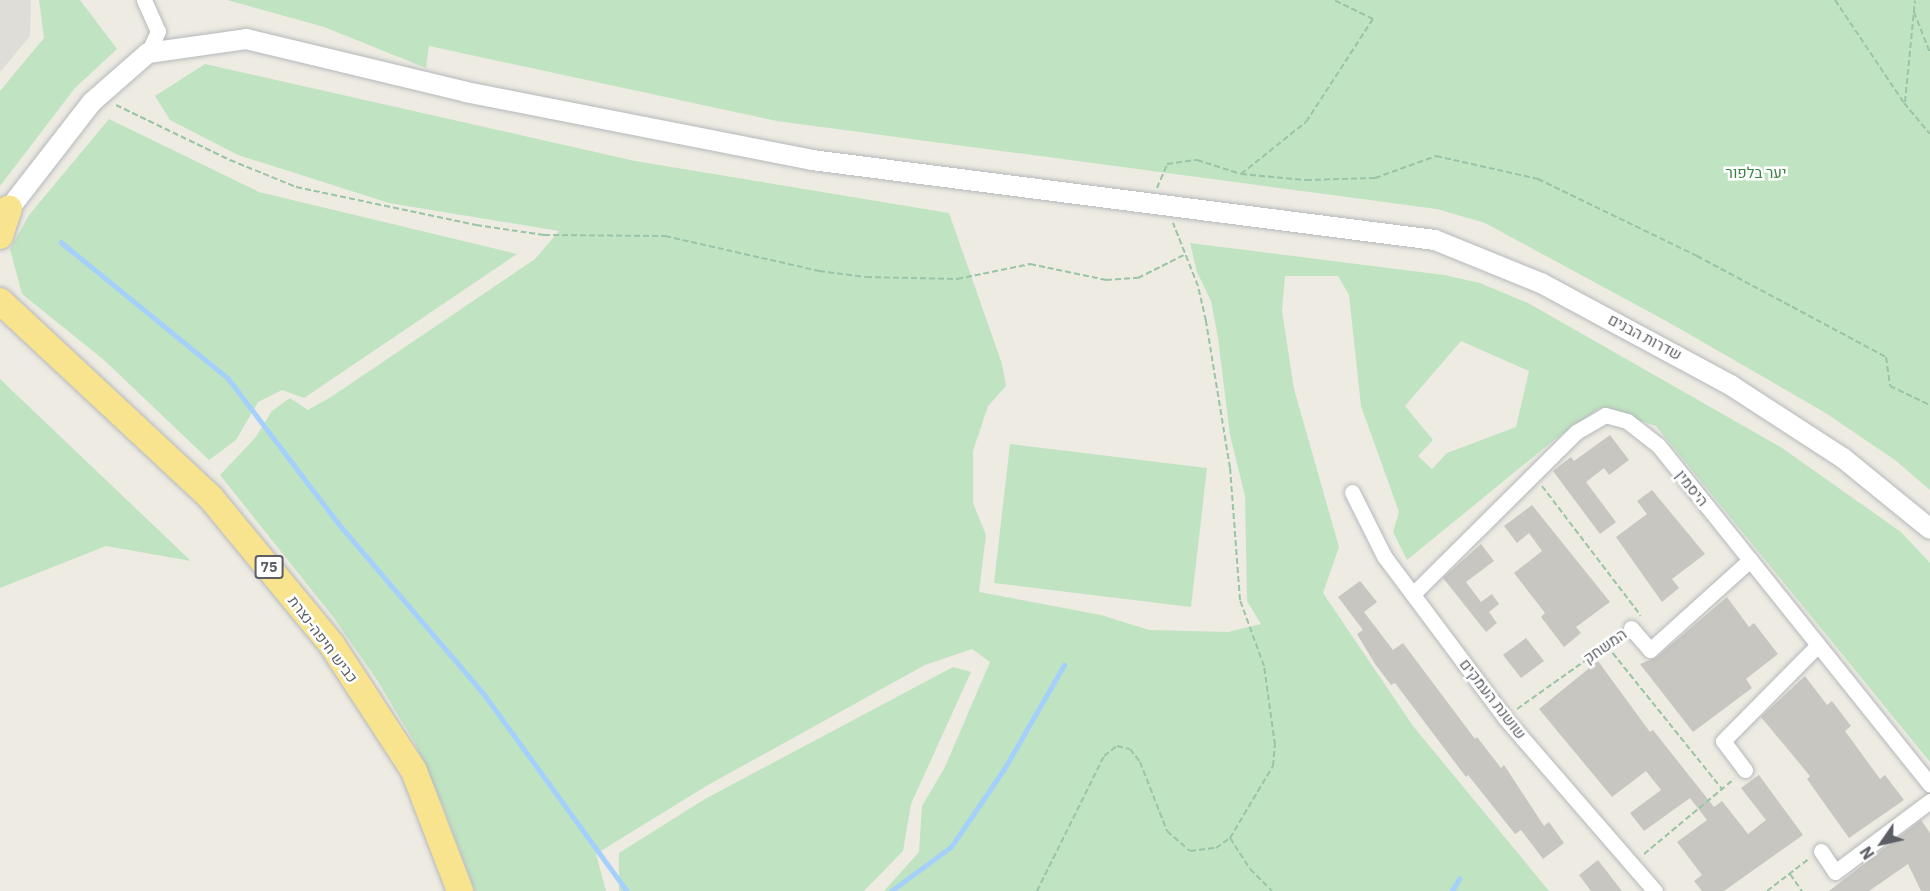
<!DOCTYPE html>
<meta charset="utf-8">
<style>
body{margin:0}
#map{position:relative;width:1930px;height:891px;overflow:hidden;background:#edebe2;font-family:"IBM Plex Sans",Heebo,sans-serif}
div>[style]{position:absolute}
.industrial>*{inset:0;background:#deddd7}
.green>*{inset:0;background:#c0e4c2}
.stream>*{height:4.5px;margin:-2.25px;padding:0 2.25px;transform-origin:2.25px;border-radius:2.25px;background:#a4d0fb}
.building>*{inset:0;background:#c8c6c0}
.path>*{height:2px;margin-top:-1px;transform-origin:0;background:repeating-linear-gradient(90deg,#99c4a8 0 6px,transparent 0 9px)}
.roads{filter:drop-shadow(0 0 2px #b5b8bc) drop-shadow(0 0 2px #b5b8bc)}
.street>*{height:15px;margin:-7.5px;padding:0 7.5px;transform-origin:7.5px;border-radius:7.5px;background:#fff}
.secondary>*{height:20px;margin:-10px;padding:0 10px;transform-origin:10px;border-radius:10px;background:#fff}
.highway>*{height:26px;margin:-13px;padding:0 13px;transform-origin:13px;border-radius:13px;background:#f8e38e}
span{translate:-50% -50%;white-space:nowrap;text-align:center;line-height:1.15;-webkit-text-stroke:5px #fff;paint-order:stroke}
.shield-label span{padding:2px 4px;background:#fff;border:2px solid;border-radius:4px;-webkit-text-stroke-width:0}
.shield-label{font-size:14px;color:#5b5e63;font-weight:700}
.park-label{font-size:15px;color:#398440}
.street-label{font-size:15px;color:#5b5e63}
.north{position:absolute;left:1852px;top:813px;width:60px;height:60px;-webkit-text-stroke:4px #fff;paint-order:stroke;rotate:236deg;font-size:16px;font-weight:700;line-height:24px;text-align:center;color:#5b5e63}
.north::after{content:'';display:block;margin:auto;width:21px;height:27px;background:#5b5e63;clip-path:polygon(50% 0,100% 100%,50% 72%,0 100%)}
</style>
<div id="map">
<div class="industrial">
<div style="clip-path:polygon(0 0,31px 0,30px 36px,0 72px)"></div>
</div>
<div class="green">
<div style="clip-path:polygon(39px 0,80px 0,117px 49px,75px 88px,0 186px,0 91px,44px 38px)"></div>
<div style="clip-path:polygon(227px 0,1930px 0,1930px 490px,1895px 460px,1824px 412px,1668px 322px,1485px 223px,1437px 209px,777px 121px,429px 46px,426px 68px,324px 27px)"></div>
<div style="clip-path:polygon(evenodd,205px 64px,635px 161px,949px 213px,1002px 364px,1006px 386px,988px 406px,973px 451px,973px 503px,986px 535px,979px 592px,1101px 615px,1149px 630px,1228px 632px,1261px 624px,1247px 601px,1245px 496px,1230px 435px,1218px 338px,1211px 301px,1197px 272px,1190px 243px,1444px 275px,1480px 283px,1528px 303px,1782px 448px,1901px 532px,1930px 563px,1930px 762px,1656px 426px,1600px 408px,1554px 440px,1407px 560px,1393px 532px,1399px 512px,1361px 406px,1349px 295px,1338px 276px,1285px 276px,1282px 311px,1294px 389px,1339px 547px,1323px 593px,1413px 726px,1549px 891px,884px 891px,919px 852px,922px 806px,945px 767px,990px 662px,972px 649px,925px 665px,708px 785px,625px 836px,596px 854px,606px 891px,475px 891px,444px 808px,415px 743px,377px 680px,334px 618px,220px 475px,255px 438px,272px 411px,290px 398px,308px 410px,331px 397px,535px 259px,559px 231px,389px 203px,238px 155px,170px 120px,155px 96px,205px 64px,1461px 341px,1529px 371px,1516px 427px,1447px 453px,1432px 469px,1418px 456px,1433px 440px,1405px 406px,1461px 341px)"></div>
<div style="clip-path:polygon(109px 119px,259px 192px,517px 254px,304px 398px,282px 390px,258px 402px,236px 440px,209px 460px,104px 360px,22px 294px,10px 249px,29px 215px)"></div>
<div style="clip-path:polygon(0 379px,191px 561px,106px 546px,0 588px)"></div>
<div style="clip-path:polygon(1010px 444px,1207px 468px,1191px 607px,994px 583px)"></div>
<div style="clip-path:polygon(953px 667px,971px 672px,911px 804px,903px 851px,864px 891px,619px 891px,619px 853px,705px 799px)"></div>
</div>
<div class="stream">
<div style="left:61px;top:242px;width:215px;rotate:39.2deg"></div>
<div style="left:228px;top:378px;width:182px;rotate:52.8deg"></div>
<div style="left:338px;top:523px;width:225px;rotate:49.5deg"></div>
<div style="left:484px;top:694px;width:243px;rotate:54deg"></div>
<div style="left:891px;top:891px;width:74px;rotate:-36.3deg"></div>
<div style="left:951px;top:847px;width:94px;rotate:-55.8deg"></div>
<div style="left:1004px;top:769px;width:120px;rotate:-60deg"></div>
<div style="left:1452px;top:891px;width:14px;rotate:-60deg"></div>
</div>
<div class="building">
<div style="clip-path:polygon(1610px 435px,1629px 460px,1609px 475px,1604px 468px,1586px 482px,1616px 522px,1600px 534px,1553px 471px,1571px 457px,1574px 461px)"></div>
<div style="clip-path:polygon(1652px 490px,1705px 554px,1672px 579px,1679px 588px,1662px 602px,1616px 537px,1647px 514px,1637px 501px)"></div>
<div style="clip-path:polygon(1532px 505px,1610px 602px,1576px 627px,1581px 633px,1564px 647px,1541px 617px,1545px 613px,1514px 573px,1542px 551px,1529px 533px,1517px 543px,1504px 526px)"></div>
<div style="clip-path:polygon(1481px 544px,1494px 561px,1466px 582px,1481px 602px,1492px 594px,1499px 604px,1489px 612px,1497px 623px,1486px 632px,1443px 578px)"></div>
<div style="clip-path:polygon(1360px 581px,1377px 602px,1364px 612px,1393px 650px,1403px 643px,1475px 739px,1477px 737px,1501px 768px,1504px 765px,1544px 826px,1549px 822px,1564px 843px,1543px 859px,1521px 830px,1515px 834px,1468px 775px,1466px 777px,1395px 683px,1391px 685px,1375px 664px,1357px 634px,1363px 630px,1338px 597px)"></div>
<div style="clip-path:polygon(1727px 597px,1749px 627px,1754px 623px,1778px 654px,1746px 679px,1752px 688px,1693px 732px,1640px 664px,1657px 657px)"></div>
<div style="clip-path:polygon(1526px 638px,1544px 661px,1521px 678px,1503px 655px)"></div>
<div style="clip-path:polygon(1598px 661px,1650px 732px,1653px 730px,1714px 807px,1722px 801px,1748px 834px,1766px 820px,1741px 788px,1759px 775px,1803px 835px,1724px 891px,1702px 891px,1694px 881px,1702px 875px,1677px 842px,1707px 820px,1690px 798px,1644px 831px,1630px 813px,1661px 790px,1646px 771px,1612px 797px,1539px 709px)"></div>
<div style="clip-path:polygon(1805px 676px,1827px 705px,1832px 701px,1851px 726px,1845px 731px,1880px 779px,1885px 775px,1904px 800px,1849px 838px,1807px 779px,1810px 776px,1761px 717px)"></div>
<div style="clip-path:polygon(1921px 820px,1930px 833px,1930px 891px,1921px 891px,1908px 864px,1869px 891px,1829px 891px)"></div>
<div style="clip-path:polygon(1598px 860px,1622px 891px,1591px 891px,1579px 875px)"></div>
</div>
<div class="path">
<div style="left:1835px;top:0;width:124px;rotate:56.2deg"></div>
<div style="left:1904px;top:103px;width:40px;rotate:50deg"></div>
<div style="left:1914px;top:12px;width:44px;rotate:68.7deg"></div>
<div style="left:1905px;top:102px;width:102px;rotate:-84.4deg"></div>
<div style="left:116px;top:105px;width:127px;rotate:25.8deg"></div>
<div style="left:230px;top:160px;width:71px;rotate:22.2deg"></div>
<div style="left:296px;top:187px;width:184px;rotate:11.9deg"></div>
<div style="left:476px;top:225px;width:69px;rotate:8.4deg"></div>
<div style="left:544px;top:235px;width:121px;rotate:0.5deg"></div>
<div style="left:665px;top:236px;width:158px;rotate:12.8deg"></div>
<div style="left:819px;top:271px;width:47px;rotate:7.3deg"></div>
<div style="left:866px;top:277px;width:91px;rotate:1.3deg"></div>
<div style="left:957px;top:279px;width:75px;rotate:-11.6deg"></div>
<div style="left:1030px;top:264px;width:78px;rotate:11.9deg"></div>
<div style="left:1106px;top:280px;width:32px;rotate:-4deg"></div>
<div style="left:1138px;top:278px;width:51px;rotate:-26.6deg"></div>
<div style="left:1241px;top:174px;width:83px;rotate:-38.7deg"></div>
<div style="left:1306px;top:122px;width:123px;rotate:-57deg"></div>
<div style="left:1373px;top:19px;width:43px;rotate:-154deg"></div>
<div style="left:1157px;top:188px;width:26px;rotate:-67deg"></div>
<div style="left:1167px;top:164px;width:30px;rotate:-8deg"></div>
<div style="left:1197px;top:160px;width:46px;rotate:17.7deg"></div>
<div style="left:1241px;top:174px;width:65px;rotate:5.3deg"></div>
<div style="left:1306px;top:180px;width:69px;rotate:-1.7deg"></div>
<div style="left:1375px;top:178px;width:65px;rotate:-19.8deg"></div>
<div style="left:1436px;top:156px;width:105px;rotate:12.7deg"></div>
<div style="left:1538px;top:179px;width:177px;rotate:25.8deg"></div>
<div style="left:1697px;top:256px;width:214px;rotate:28.1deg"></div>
<div style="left:1886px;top:357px;width:29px;rotate:82deg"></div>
<div style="left:1890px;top:386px;width:44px;rotate:25.4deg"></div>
<div style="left:1542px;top:486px;width:163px;rotate:52.7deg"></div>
<div style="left:1607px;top:646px;width:184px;rotate:51.2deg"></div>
<div style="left:1517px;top:709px;width:126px;rotate:-35.3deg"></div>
<div style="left:1230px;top:838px;width:37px;rotate:57deg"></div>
<div style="left:1250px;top:869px;width:31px;rotate:45deg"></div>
<div style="left:1644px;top:854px;width:117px;rotate:-39.8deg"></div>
<div style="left:1790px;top:874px;width:21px;rotate:55deg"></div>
<div style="left:1037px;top:891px;width:151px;rotate:-63.6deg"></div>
<div style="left:1104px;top:756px;width:16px;rotate:-38deg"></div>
<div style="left:1117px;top:746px;width:13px;rotate:13deg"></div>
<div style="left:1130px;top:749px;width:16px;rotate:52deg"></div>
<div style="left:1140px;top:762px;width:74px;rotate:68.6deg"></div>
<div style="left:1167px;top:831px;width:30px;rotate:41deg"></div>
<div style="left:1190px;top:851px;width:26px;rotate:-7deg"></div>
<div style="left:1216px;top:848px;width:17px;rotate:-36deg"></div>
<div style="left:1230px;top:838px;width:84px;rotate:-59.2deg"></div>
<div style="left:1273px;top:766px;width:21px;rotate:-85deg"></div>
<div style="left:1275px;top:745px;width:80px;rotate:-97.9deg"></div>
<div style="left:1264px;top:666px;width:70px;rotate:-110deg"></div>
<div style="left:1240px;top:600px;width:132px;rotate:-94.3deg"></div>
<div style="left:1230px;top:468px;width:149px;rotate:-99.3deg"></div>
<div style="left:1206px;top:321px;width:36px;rotate:-103deg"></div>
<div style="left:1198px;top:286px;width:68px;rotate:-111.6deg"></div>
<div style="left:1767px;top:891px;width:54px;rotate:-37.5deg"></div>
</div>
<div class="roads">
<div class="street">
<div style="left:144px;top:0;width:34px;rotate:66deg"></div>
<div style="left:158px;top:31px;width:24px;rotate:114deg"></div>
<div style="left:1352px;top:492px;width:72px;rotate:63.4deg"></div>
<div style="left:1384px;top:556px;width:202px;rotate:53.2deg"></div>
<div style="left:1505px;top:718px;width:229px;rotate:49.1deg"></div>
<div style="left:1413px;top:594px;width:230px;rotate:-44.8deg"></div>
<div style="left:1576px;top:432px;width:34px;rotate:-30deg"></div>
<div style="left:1605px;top:415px;width:23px;rotate:15deg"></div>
<div style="left:1627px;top:421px;width:39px;rotate:38deg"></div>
<div style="left:1658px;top:445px;width:435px;rotate:51.3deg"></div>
<div style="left:1631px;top:628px;width:29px;rotate:49deg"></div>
<div style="left:1650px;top:650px;width:135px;rotate:-42deg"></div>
<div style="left:1745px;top:770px;width:36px;rotate:-127deg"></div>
<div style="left:1723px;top:741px;width:135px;rotate:-45.3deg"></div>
<div style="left:1821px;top:851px;width:25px;rotate:56deg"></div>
<div style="left:1835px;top:872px;width:119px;rotate:-36.8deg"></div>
</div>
<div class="secondary">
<div style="left:2px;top:218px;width:147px;rotate:-52.2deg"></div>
<div style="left:92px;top:102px;width:74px;rotate:-41.2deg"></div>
<div style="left:148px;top:53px;width:99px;rotate:-8.1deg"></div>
<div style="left:246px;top:39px;width:226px;rotate:13.5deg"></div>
<div style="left:466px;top:92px;width:353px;rotate:11.1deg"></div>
<div style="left:812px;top:160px;width:628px;rotate:7.32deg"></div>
<div style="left:1435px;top:240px;width:114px;rotate:22.1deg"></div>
<div style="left:1541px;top:283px;width:217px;rotate:28.3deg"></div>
<div style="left:1732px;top:386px;width:132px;rotate:33deg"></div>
<div style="left:1843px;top:458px;width:112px;rotate:39.2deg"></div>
</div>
<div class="highway">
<div style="left:0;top:236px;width:29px;rotate:-72deg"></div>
<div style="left:0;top:301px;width:289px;rotate:43deg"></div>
<div style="left:211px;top:498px;width:190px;rotate:50.5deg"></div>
<div style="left:332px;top:645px;width:150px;rotate:56.9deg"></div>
<div style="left:414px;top:771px;width:129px;rotate:69deg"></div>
</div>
</div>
<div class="shield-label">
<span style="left:269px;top:567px">75</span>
</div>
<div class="park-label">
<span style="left:1756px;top:173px">יער בלפור</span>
</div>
<div class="street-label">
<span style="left:1645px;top:337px;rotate:28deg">שדרות הבנים</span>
<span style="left:1692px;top:488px;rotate:51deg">היסמין</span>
<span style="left:323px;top:639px;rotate:53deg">כביש חיפה-נצרת</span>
<span style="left:1605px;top:646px;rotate:-35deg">המשחק</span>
<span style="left:1493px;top:699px;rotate:52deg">שושנת העמקים</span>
</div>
<div class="north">N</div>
</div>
